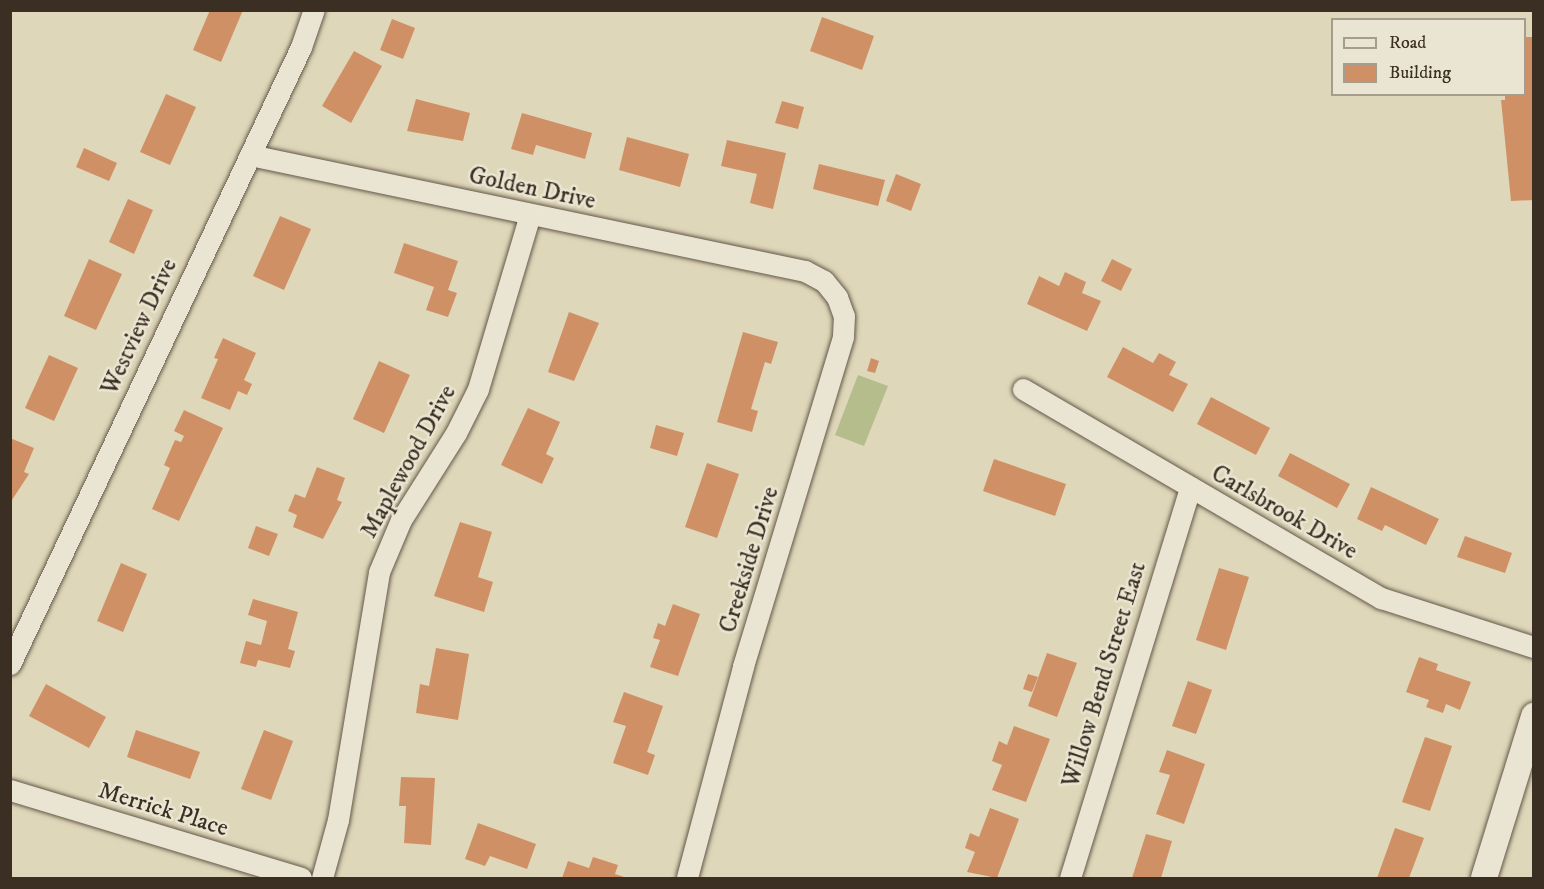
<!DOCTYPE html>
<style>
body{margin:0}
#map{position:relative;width:1544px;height:889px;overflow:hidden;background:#dfd7ba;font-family:"IM FELL DW Pica",serif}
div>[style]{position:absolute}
.green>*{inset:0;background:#b6bd8c}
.building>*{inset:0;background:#d09066}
.roads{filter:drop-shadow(0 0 2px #645848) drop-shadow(0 0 2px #645848)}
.minor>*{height:21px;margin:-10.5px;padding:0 10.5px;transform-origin:10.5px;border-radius:10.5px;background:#eae5d2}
.tertiary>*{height:26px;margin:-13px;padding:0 13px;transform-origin:13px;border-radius:13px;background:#eae5d2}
span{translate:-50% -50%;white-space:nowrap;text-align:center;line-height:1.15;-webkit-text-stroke:5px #eae5d2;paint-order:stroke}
.street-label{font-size:24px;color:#3b2e22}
.frame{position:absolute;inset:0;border:12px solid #3b2e22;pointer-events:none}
.legend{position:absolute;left:1331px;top:18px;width:195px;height:78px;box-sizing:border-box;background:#eae5d2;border:2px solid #a49c8c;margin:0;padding:8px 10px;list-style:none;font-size:18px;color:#3b2e22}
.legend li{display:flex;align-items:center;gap:12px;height:30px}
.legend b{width:30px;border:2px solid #a49c8c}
</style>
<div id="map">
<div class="green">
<div style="clip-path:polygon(858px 375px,888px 386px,864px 446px,835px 435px)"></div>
</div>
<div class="building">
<div style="clip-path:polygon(210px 10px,243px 10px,221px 62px,193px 50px)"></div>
<div style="clip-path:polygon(822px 17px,874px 36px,862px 70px,810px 51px)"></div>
<div style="clip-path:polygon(392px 19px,415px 28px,403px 59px,380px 50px)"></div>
<div style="clip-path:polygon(1524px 37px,1534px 37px,1534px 200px,1511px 201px,1501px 100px,1505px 100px,1505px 94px,1524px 94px)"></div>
<div style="clip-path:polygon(354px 51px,382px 66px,351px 123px,322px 106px)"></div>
<div style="clip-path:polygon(166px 94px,196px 107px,170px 165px,140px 152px)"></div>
<div style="clip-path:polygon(416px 99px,470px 113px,463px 141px,407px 131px)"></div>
<div style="clip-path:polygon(782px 101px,804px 107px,798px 129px,775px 123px)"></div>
<div style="clip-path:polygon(522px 113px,592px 133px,585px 159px,536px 145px,533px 155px,511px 149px)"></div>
<div style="clip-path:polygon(627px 137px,689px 154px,680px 187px,619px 170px)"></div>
<div style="clip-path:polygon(727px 140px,786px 153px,773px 209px,750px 203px,757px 174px,721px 166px)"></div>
<div style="clip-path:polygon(84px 148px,117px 163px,109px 181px,76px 167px)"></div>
<div style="clip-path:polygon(819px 164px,885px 180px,878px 206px,813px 189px)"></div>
<div style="clip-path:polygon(896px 174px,921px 184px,911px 211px,886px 201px)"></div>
<div style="clip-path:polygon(128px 199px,153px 210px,134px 254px,109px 242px)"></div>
<div style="clip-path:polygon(280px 216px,311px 229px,284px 290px,253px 276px)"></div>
<div style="clip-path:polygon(404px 243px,458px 261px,448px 290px,457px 293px,448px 317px,426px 310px,434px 287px,394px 273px)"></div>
<div style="clip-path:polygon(89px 259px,122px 274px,96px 330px,64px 316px)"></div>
<div style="clip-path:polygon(1112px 259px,1132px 269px,1121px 291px,1101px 281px)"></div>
<div style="clip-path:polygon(1065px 272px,1086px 282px,1082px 293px,1101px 301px,1087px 331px,1027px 304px,1039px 276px,1059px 286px)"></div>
<div style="clip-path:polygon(569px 312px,599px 323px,574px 381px,548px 372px)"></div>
<div style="clip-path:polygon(743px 332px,778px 342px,771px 364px,765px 362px,751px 409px,758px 411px,752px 432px,717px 422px)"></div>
<div style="clip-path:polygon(223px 338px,256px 353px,244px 380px,252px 384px,247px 395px,238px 391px,230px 410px,201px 398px,218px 359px,214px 358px)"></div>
<div style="clip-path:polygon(1123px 347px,1153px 363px,1159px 353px,1176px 362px,1169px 375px,1188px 384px,1173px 412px,1107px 377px)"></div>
<div style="clip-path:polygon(49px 355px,78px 368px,54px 421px,25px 408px)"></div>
<div style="clip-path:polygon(871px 358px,879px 361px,875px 373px,867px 371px)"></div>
<div style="clip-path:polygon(379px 361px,410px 375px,384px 433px,353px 419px)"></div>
<div style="clip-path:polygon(1211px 397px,1270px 428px,1256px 455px,1197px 424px)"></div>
<div style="clip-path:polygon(528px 408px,560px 422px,546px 454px,554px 458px,542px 484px,501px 465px)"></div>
<div style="clip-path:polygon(184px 410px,223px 428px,179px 521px,152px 509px,170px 468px,164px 465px,175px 440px,181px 442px,184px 436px,174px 431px)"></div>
<div style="clip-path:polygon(656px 425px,684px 433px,677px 456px,650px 448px)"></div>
<div style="clip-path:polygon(10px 438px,34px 448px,24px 472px,29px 474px,10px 503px)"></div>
<div style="clip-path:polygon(1290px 453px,1350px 484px,1337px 508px,1278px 476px)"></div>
<div style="clip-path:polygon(994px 459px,1066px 484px,1055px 516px,983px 491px)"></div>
<div style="clip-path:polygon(707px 463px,739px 474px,717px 538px,685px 527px)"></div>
<div style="clip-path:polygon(317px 467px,345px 478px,337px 500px,342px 502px,323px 539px,293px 527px,297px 515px,288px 511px,295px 494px,305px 498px)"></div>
<div style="clip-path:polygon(1371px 487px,1439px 519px,1426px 545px,1385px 525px,1382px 531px,1357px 519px)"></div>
<div style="clip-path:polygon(460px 522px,492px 532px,478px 577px,493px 582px,484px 612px,434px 596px)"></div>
<div style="clip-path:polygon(256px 526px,278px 534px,269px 556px,248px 548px)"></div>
<div style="clip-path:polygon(1465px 536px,1512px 553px,1505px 573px,1457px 557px)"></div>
<div style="clip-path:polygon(121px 563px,147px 574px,123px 632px,97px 621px)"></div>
<div style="clip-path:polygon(1219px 568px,1249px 577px,1226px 650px,1196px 640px)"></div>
<div style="clip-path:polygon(253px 599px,298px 612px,288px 649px,295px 651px,290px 668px,258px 660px,256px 667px,240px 663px,246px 641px,261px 645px,267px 621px,248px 615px)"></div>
<div style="clip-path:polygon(673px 604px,700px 614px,678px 676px,650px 667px,660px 640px,653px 638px,658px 623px,665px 626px)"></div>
<div style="clip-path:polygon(436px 648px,469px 654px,458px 720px,416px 713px,420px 684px,429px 686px)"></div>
<div style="clip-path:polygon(1047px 653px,1077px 663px,1057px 717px,1028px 706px)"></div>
<div style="clip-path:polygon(1419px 657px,1438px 664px,1436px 670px,1471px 682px,1460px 710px,1446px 704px,1443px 713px,1426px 707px,1429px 700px,1406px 692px)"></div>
<div style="clip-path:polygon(1028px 674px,1038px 677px,1032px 692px,1023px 689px)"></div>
<div style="clip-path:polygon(1188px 681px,1212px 690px,1196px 734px,1172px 726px)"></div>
<div style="clip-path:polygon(46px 684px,106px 717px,89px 748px,29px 716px)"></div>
<div style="clip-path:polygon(624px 692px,663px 706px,647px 752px,655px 755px,648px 775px,613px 763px,626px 726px,613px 722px)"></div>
<div style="clip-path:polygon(1014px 726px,1050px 739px,1026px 802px,992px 790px,1002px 765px,992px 761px,999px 741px,1007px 745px)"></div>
<div style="clip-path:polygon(136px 730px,200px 752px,190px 779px,127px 757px)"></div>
<div style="clip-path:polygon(264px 730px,293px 741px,271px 800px,241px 789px)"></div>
<div style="clip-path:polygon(1425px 737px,1452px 746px,1430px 811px,1402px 802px)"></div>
<div style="clip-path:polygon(1167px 750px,1205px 764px,1184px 824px,1156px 814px,1170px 775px,1159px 772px)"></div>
<div style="clip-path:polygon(401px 777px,435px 778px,431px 845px,404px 843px,406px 806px,399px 806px)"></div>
<div style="clip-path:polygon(990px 808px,1019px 819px,997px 878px,967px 872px,975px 852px,965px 848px,970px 833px,979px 837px)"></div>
<div style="clip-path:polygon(478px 823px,536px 844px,527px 869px,490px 856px,485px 866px,465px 859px)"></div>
<div style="clip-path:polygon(1395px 828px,1424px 838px,1409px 878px,1377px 878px)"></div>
<div style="clip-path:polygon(1146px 834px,1172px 841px,1161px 878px,1132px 878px)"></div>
<div style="clip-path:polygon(593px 857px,618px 865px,615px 874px,627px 878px,562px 878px,568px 861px,589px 868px)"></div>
</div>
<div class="roads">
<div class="minor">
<div style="left:250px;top:155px;width:567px;rotate:11.81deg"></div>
<div style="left:805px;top:271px;width:21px;rotate:28deg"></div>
<div style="left:824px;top:281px;width:21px;rotate:51deg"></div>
<div style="left:837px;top:297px;width:20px;rotate:70deg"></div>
<div style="left:844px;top:316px;width:21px;rotate:93deg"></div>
<div style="left:843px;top:337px;width:345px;rotate:106.9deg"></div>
<div style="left:743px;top:667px;width:218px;rotate:104.9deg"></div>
<div style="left:1023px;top:389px;width:415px;rotate:30.3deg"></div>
<div style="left:1381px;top:598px;width:161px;rotate:17.8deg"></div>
<div style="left:10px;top:664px;width:682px;rotate:-64.75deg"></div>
<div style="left:301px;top:47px;width:39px;rotate:-71deg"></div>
<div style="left:10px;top:790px;width:304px;rotate:16.8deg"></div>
<div style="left:322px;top:878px;width:60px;rotate:-74.6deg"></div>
<div style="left:338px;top:820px;width:251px;rotate:-80.6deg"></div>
<div style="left:379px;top:572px;width:56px;rotate:-67.1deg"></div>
<div style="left:401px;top:520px;width:103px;rotate:-57.7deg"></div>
<div style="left:456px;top:433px;width:49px;rotate:-63.4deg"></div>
<div style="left:478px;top:389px;width:182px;rotate:-73.4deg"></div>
<div style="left:1070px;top:878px;width:409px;rotate:-72.9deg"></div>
</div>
<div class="tertiary">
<div style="left:1484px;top:878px;width:170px;rotate:-72.8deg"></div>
</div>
</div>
<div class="street-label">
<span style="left:532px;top:189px;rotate:12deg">Golden Drive</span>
<span style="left:140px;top:327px;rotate:-65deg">Westview Drive</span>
<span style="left:409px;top:462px;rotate:-61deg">Maplewood Drive</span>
<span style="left:1284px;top:513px;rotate:30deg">Carlsbrook Drive</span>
<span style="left:750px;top:560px;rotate:-73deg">Creekside Drive</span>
<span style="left:1105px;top:675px;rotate:-73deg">Willow Bend Street East</span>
<span style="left:163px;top:810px;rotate:17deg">Merrick Place</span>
</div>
<div class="frame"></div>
<ul class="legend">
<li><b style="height:8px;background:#eae5d2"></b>Road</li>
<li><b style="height:16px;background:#d09066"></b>Building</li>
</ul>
</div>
